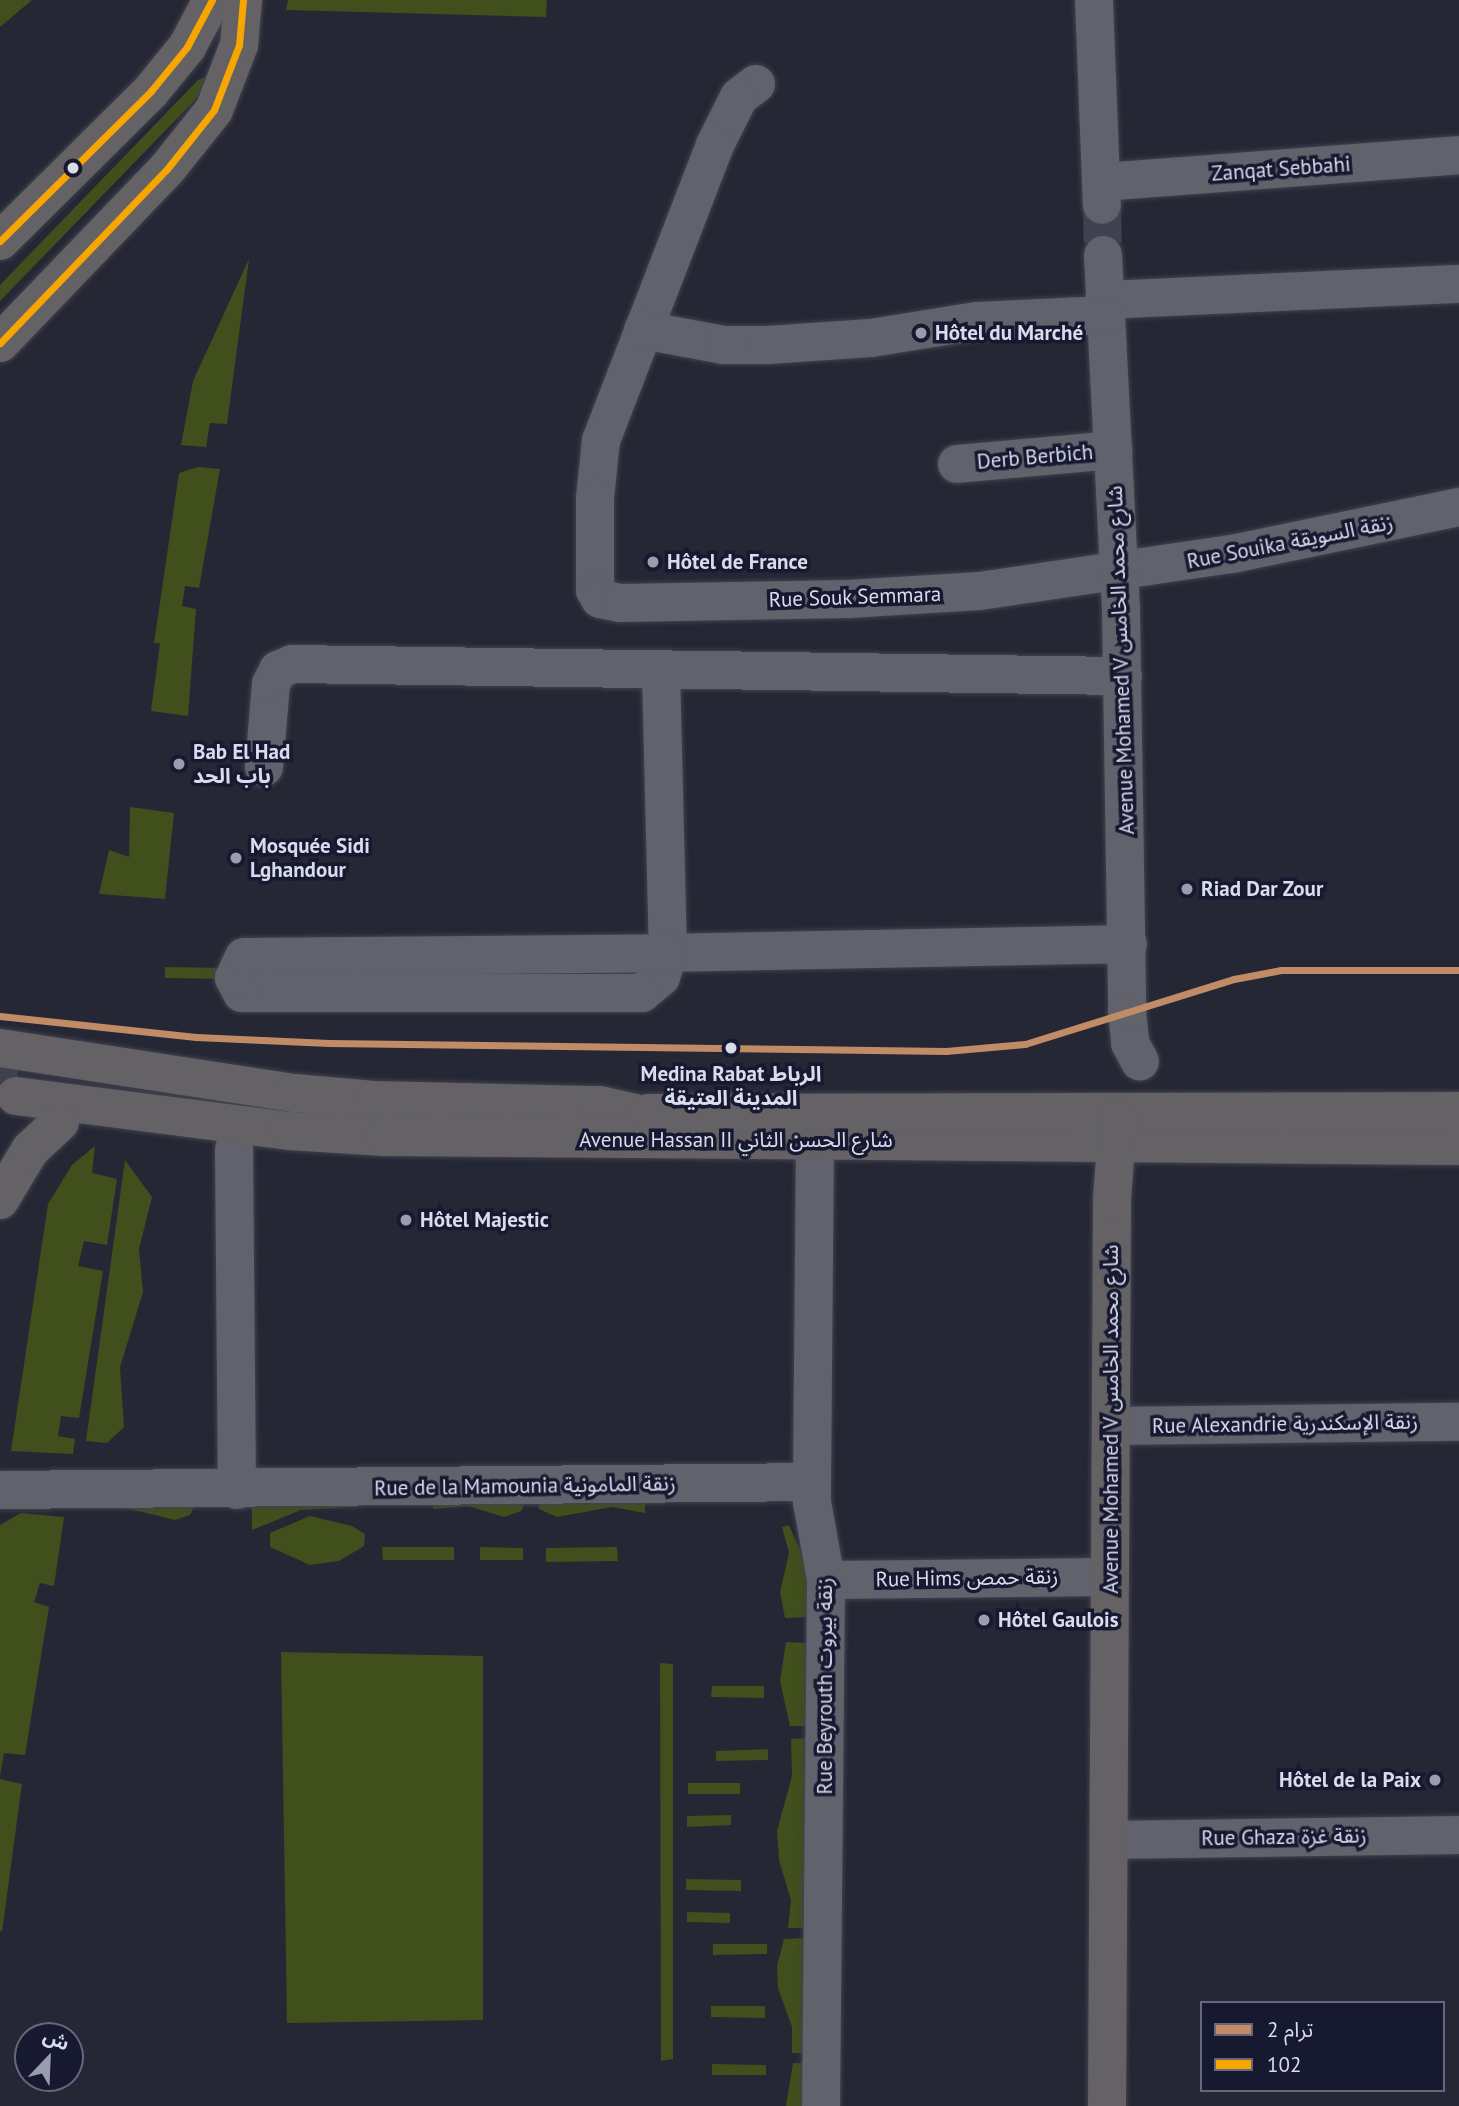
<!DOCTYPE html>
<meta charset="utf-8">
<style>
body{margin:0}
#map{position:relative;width:1459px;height:2106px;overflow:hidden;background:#262735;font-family:"PT Sans","Noto Sans Arabic",sans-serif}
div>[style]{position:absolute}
.green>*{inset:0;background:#404f1c}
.minor-tunnel>*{height:38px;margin-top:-19px;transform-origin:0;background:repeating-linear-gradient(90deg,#414251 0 38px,transparent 0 57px)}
.major-tunnel>*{height:38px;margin-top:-19px;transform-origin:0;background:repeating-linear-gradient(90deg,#414251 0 38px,transparent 0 57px)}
.roads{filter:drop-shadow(0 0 2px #40424e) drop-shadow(0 0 2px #40424e)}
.minor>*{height:38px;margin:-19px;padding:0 19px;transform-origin:19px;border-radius:19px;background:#61626c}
.major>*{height:38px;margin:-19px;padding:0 19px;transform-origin:19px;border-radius:19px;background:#646265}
.bus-1>*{height:7px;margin:-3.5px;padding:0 3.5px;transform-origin:3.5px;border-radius:3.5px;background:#f7a600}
.tram-1>*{height:7px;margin:-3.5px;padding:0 3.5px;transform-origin:3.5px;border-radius:3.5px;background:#c18c65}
.dots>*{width:19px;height:19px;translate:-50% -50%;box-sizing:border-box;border:4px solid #171930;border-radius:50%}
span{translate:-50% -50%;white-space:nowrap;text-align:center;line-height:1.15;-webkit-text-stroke:7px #171930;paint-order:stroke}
.street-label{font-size:21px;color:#d9dced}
.poi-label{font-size:21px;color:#d9dced;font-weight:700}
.left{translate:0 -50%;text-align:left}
.right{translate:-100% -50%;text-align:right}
.stop-label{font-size:21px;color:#d9dced;font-weight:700}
.legend{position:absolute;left:1200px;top:2001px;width:245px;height:91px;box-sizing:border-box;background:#171930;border:2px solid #65677c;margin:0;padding:9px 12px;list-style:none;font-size:21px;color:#d9dced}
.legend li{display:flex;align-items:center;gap:14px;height:35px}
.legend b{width:35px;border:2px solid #65677c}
.north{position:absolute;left:14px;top:2022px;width:70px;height:70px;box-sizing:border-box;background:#171930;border:2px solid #65677c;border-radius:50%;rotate:23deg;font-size:19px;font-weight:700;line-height:28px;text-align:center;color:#d9dced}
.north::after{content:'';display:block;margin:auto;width:24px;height:32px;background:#9a9dad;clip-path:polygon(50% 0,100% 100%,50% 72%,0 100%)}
</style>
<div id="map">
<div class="green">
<div style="clip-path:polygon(0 0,32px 0,0 27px)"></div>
<div style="clip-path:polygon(288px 0,547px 0,546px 17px,286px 10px)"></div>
<div style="clip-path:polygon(212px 74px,195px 100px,0 301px,0 285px,198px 80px)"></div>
<div style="clip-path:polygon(249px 259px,227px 424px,210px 423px,206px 447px,181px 445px,193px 381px)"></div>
<div style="clip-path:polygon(198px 467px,220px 469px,199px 588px,185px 586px,182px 606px,196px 609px,188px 716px,151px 711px,160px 643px,154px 643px,179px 473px)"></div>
<div style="clip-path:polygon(130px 807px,174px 813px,165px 899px,99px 894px,109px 850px,129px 857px)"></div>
<div style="clip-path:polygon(165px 967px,228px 968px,228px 979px,165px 978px)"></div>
<div style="clip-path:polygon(95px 1146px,92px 1173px,117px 1179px,107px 1245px,84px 1241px,78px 1266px,103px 1271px,79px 1418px,61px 1416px,58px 1436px,75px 1439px,73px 1454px,11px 1451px,48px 1204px,72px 1165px)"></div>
<div style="clip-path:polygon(125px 1160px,152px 1197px,139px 1249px,143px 1292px,120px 1367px,124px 1427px,107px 1443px,86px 1441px)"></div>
<div style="clip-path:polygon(526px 1501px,521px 1511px,504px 1517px,468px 1506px,433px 1509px,433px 1502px)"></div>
<div style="clip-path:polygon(538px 1501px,645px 1501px,645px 1513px,612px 1507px,557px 1517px,539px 1509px)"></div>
<div style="clip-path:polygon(252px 1502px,365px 1502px,365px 1506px,301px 1510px,252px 1530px)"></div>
<div style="clip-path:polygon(196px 1504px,190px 1515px,175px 1520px,130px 1509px,66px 1506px)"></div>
<div style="clip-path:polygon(21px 1513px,64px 1517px,54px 1586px,40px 1583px,34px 1602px,49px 1607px,25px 1755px,4px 1753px,0 1776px,0 1525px)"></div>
<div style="clip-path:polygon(310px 1516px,352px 1526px,365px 1534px,364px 1546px,339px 1561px,310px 1565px,270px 1547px,270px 1533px)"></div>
<div style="clip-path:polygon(789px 1525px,809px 1571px,809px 1617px,785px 1618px,780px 1592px,789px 1553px,782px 1527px)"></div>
<div style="clip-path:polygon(382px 1547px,454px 1547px,454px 1560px,383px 1560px)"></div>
<div style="clip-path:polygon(480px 1547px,523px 1548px,523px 1560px,480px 1560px)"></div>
<div style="clip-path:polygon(617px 1547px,618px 1561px,546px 1562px,546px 1548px)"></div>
<div style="clip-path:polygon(786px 1642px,807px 1643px,807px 1726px,790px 1726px,780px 1681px)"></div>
<div style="clip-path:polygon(281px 1652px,483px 1656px,483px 2020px,287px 2023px)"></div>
<div style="clip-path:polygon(660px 1663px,673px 1664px,673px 2059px,661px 2061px)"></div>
<div style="clip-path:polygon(712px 1686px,764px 1686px,764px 1698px,711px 1697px)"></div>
<div style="clip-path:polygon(807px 1738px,807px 1928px,788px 1928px,791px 1900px,779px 1860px,777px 1831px,792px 1776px,791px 1739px)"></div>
<div style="clip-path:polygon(768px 1749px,768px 1760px,716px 1761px,716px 1751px)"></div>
<div style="clip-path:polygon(0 1779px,22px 1784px,2px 1932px,0 1931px)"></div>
<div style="clip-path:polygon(688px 1783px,740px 1783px,740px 1794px,688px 1794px)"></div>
<div style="clip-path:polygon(731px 1815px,731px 1825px,687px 1827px,687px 1816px)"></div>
<div style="clip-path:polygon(686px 1879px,741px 1880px,741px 1891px,686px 1890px)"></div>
<div style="clip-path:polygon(687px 1912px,730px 1913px,730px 1923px,687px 1922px)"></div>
<div style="clip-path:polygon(806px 1938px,806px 2053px,792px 2053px,792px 2027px,778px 1988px,777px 1966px,784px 1939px)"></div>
<div style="clip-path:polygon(713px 1944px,767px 1944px,767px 1954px,713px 1955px)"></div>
<div style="clip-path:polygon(711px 2006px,765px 2006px,765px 2018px,711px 2017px)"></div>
<div style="clip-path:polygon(793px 2063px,806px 2063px,806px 2106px,786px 2106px)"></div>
<div style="clip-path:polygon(712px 2064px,766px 2065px,766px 2075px,712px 2075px)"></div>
</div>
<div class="minor-tunnel">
<div style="left:1102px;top:205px;width:50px;rotate:88.9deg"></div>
</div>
<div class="major-tunnel">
<div style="left:0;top:1069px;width:18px;rotate:6deg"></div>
</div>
<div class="roads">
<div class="minor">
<div style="left:1094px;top:0;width:205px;rotate:87.8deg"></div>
<div style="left:756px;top:84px;width:21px;rotate:143deg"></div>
<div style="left:739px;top:97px;width:54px;rotate:116.6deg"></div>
<div style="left:715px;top:145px;width:316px;rotate:111.1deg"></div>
<div style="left:601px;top:440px;width:58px;rotate:95.9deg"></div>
<div style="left:595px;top:498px;width:92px;rotate:90deg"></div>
<div style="left:595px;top:590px;width:10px;rotate:61deg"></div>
<div style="left:600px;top:599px;width:20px;rotate:11deg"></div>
<div style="left:620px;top:603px;width:228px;rotate:-1deg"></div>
<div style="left:848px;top:599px;width:132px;rotate:-3.5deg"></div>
<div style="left:980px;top:591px;width:255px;rotate:-8.4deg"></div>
<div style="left:1232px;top:554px;width:232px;rotate:-11.7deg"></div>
<div style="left:1103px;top:182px;width:357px;rotate:-4.3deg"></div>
<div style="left:1103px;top:255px;width:356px;rotate:87.1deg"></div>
<div style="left:1121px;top:611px;width:401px;rotate:89.1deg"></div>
<div style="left:1127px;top:1012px;width:31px;rotate:84deg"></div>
<div style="left:1130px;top:1043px;width:21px;rotate:62deg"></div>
<div style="left:1105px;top:300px;width:354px;rotate:-2.6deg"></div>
<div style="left:643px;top:330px;width:82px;rotate:10.5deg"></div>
<div style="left:724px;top:345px;width:44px"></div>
<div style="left:768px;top:345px;width:103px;rotate:-3.9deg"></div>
<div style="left:871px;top:338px;width:107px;rotate:-9.1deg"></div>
<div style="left:977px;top:321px;width:128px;rotate:-2.7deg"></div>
<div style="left:957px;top:464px;width:157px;rotate:-5.1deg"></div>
<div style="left:661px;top:670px;width:283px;rotate:88.6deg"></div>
<div style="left:668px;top:953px;width:460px;rotate:-1.1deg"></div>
<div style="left:264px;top:767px;width:83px;rotate:-85.2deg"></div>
<div style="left:271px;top:684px;width:16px;rotate:-63deg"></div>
<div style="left:278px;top:670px;width:15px;rotate:-23deg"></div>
<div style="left:292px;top:664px;width:831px;rotate:0.83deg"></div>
<div style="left:668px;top:953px;width:25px;rotate:106deg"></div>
<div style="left:661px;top:977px;width:25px;rotate:140deg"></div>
<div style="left:642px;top:993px;width:400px;rotate:180deg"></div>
<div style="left:242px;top:993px;width:17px;rotate:-118deg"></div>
<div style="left:234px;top:978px;width:23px;rotate:-65deg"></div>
<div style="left:244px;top:957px;width:424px;rotate:-0.5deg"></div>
<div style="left:815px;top:1140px;width:362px;rotate:90.5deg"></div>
<div style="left:812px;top:1502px;width:79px;rotate:79.8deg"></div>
<div style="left:826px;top:1580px;width:526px;rotate:90.54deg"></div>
<div style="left:234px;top:1149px;width:341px;rotate:89.5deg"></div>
<div style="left:1111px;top:1426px;width:348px;rotate:-0.7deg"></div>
<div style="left:0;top:1490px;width:812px;rotate:-0.56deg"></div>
<div style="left:826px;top:1580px;width:283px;rotate:-0.6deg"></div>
<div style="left:1110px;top:1840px;width:349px;rotate:-0.8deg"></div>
</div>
<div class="major">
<div style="left:0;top:241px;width:213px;rotate:-44.8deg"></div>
<div style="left:151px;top:91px;width:57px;rotate:-50.7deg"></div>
<div style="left:187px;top:47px;width:53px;rotate:-62deg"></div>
<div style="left:0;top:343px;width:241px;rotate:-46.2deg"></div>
<div style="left:167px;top:169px;width:75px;rotate:-51.5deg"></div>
<div style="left:214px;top:110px;width:70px;rotate:-69deg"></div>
<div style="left:239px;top:45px;width:45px;rotate:-84.9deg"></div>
<div style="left:0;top:1048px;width:297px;rotate:8.7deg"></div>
<div style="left:294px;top:1093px;width:80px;rotate:5deg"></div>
<div style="left:374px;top:1100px;width:226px;rotate:1.3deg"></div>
<div style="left:600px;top:1105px;width:36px;rotate:13deg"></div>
<div style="left:16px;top:1096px;width:275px;rotate:7.3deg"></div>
<div style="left:289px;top:1131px;width:96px;rotate:3.6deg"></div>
<div style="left:385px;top:1137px;width:1074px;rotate:0.48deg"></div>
<div style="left:649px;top:1113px;width:810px;rotate:-0.14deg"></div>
<div style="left:0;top:1200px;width:58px;rotate:-59deg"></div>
<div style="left:30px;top:1150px;width:41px;rotate:-43deg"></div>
<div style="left:1107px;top:2106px;width:907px;rotate:-89.68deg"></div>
<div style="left:1112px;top:1199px;width:81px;rotate:-85.8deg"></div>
</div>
</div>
<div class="bus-1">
<div style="left:0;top:241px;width:213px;rotate:-44.8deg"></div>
<div style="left:151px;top:91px;width:57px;rotate:-50.7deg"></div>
<div style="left:187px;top:47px;width:53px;rotate:-62deg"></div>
<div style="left:0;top:343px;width:241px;rotate:-46.2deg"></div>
<div style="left:167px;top:169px;width:75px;rotate:-51.5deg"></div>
<div style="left:214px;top:110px;width:70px;rotate:-69deg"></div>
<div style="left:239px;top:45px;width:45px;rotate:-84.9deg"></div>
</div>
<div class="tram-1">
<div style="left:0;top:1016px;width:197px;rotate:6.1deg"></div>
<div style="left:196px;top:1037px;width:133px;rotate:2.6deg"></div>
<div style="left:329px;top:1043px;width:617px;rotate:0.74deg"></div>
<div style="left:946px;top:1051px;width:79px;rotate:-5.1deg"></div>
<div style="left:1025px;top:1044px;width:219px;rotate:-17.3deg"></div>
<div style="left:1234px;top:979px;width:48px;rotate:-10.8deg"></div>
<div style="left:1281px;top:970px;width:178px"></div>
</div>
<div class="dots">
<div style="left:73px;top:168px;background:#d9dced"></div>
<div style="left:921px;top:333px;background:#9a9dad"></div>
<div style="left:653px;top:562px;background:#9a9dad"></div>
<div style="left:179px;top:764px;background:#9a9dad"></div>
<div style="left:236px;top:858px;background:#9a9dad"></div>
<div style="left:1187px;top:889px;background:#9a9dad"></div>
<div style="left:731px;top:1048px;background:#d9dced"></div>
<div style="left:406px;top:1220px;background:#9a9dad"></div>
<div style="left:984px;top:1620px;background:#9a9dad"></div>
<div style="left:1435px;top:1780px;background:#9a9dad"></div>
</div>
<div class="street-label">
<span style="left:1281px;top:169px;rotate:-4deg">Zanqat Sebbahi</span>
<span style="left:1035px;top:457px;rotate:-5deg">Derb Berbich</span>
<span style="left:1290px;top:542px;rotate:-11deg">Rue Souika زنقة السويقة</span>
<span style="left:855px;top:597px;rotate:-2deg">Rue Souk Semmara</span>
<span style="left:1121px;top:660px;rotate:-92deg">Avenue Mohamed V شارع محمد الخامس</span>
<span style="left:736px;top:1140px">Avenue Hassan II شارع الحسن الثاني</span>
<span style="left:1111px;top:1419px;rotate:-90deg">Avenue Mohamed V شارع محمد الخامس</span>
<span style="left:1285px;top:1424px;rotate:-1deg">Rue Alexandrie زنقة الإسكندرية</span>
<span style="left:525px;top:1486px;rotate:-1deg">Rue de la Mamounia زنقة المامونية</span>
<span style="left:967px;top:1578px;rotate:-1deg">Rue Hims زنقة حمص</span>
<span style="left:825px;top:1686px;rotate:-90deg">Rue Beyrouth زنقة بيروت</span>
<span style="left:1284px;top:1837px;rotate:-1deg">Rue Ghaza زنقة غزة</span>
</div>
<div class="poi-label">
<span class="left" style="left:935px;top:333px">Hôtel du Marché</span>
<span class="left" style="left:667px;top:562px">Hôtel de France</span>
<span class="left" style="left:193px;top:764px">Bab El Had<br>باب الحد</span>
<span class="left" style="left:250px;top:858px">Mosquée Sidi<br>Lghandour</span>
<span class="left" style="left:1201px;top:889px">Riad Dar Zour</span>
<span class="left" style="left:420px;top:1220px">Hôtel Majestic</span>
<span class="left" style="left:998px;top:1620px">Hôtel Gaulois</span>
<span class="right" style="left:1421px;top:1780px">Hôtel de la Paix</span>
</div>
<div class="stop-label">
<span style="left:731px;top:1086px">Medina Rabat الرباط<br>المدينة العتيقة</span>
</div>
<ul class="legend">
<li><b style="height:9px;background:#c18c65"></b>ترام 2</li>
<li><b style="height:9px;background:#f7a600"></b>102</li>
</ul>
<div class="north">ش</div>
</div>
